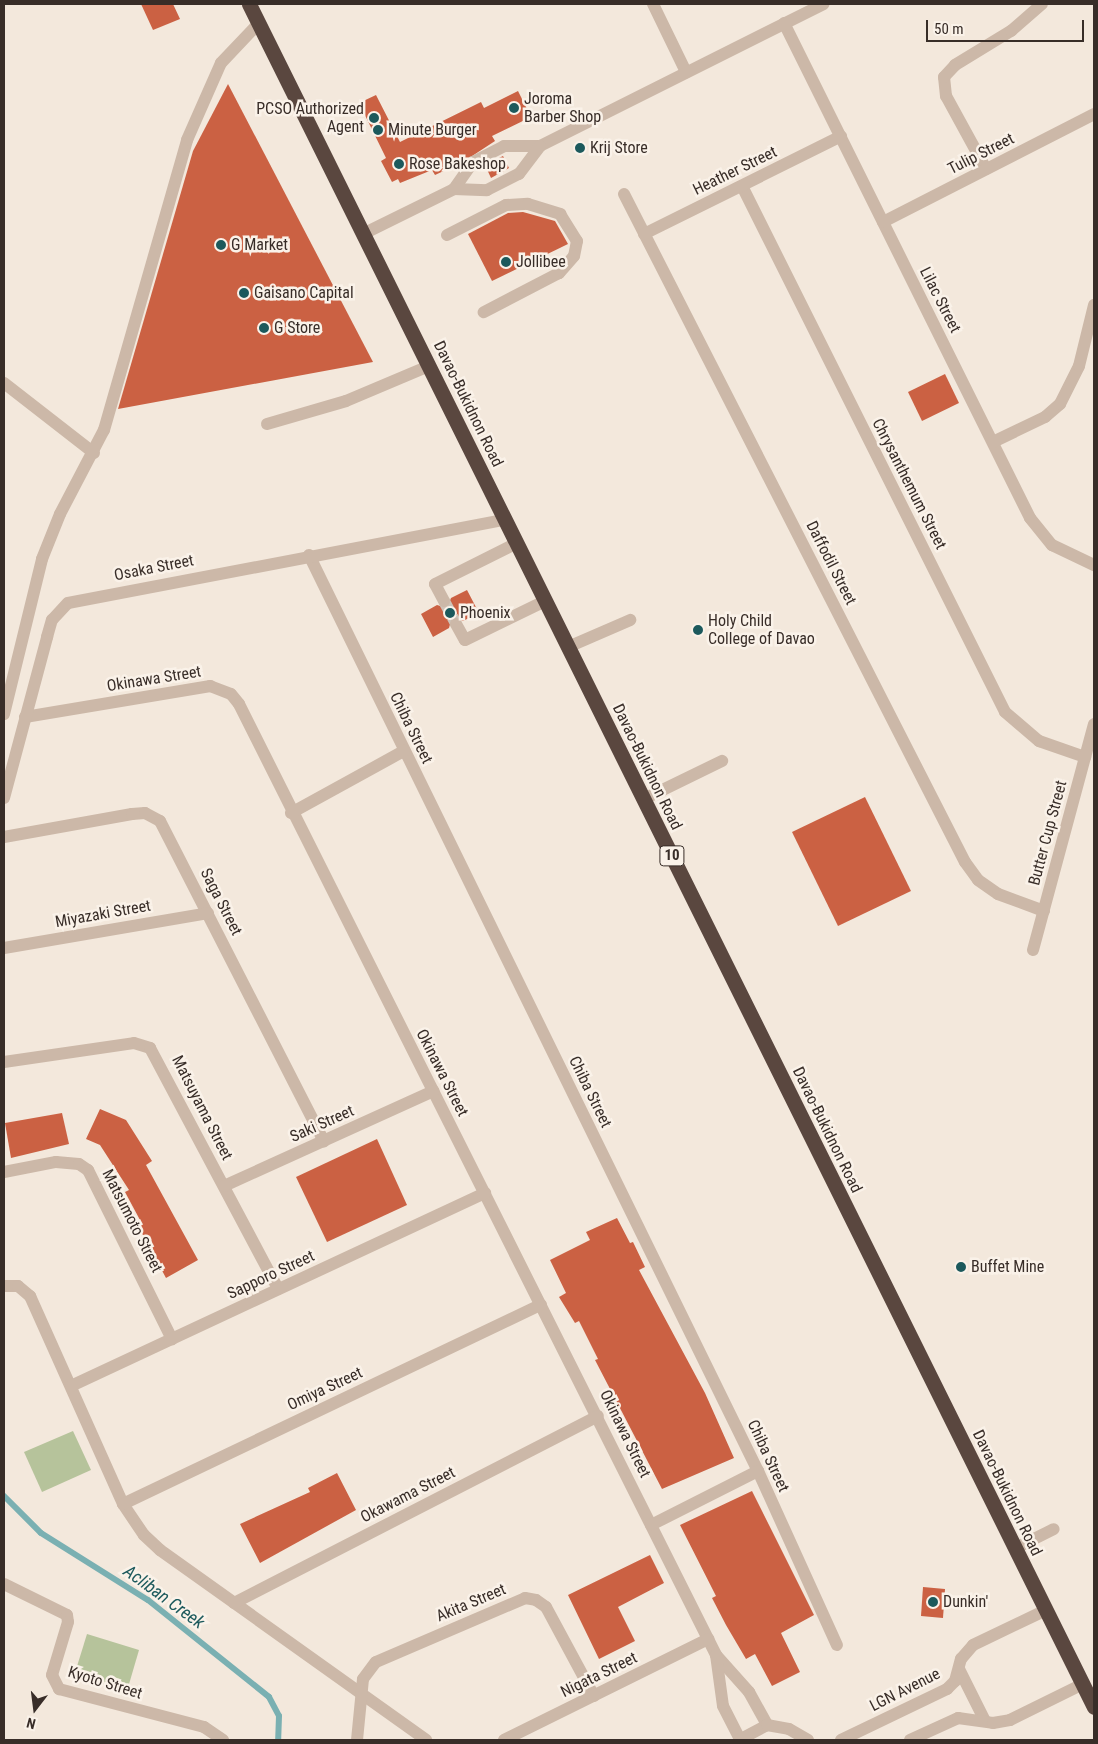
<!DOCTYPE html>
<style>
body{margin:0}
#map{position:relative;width:1098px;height:1744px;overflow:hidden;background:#f3e8dc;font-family:"Roboto Condensed",sans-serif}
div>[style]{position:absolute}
.green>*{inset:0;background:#b6c39b}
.stream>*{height:6px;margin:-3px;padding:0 3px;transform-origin:3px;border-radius:3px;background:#7ab0b2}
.building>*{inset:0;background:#cb6143}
.minor-tunnel>*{height:12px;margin-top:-6px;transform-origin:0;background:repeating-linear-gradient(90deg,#cec3b8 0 12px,transparent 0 18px)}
.minor>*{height:12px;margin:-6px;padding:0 6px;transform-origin:6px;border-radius:6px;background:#ccb8a8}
.highway>*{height:15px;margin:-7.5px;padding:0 7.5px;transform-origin:7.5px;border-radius:7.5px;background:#5a473f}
.dots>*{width:14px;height:14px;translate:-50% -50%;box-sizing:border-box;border:2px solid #faf2e9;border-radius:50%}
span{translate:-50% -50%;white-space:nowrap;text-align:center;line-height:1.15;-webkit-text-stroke:5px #faf2e9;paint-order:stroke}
.shield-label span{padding:1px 4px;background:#faf2e9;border:1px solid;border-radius:4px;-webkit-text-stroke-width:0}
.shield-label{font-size:15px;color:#382d28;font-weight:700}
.poi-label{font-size:16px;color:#382d28}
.left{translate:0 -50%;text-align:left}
.right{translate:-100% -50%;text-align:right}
.street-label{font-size:16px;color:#382d28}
.water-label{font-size:18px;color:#1c595c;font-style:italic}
.frame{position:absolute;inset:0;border:5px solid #382d28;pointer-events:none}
.north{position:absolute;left:10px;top:1684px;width:50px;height:50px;-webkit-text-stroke:4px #faf2e9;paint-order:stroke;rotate:195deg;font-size:14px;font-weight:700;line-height:20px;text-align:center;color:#382d28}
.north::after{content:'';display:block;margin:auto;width:18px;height:22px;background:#382d28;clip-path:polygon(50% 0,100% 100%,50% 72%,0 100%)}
.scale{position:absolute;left:926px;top:20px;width:158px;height:22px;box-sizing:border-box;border:2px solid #382d28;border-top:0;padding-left:6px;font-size:15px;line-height:18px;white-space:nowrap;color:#382d28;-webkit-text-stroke:4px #faf2e9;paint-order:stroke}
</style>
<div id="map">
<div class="green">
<div style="clip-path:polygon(73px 1431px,91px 1470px,42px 1492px,24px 1452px)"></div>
<div style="clip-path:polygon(87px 1634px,139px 1650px,127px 1691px,74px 1676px)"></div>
</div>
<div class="stream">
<div style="left:4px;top:1496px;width:52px;rotate:45deg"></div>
<div style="left:41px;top:1533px;width:126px;rotate:32.1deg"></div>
<div style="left:148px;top:1600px;width:155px;rotate:38.7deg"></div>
<div style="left:269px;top:1697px;width:21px;rotate:62deg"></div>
<div style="left:279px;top:1716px;width:24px;rotate:92deg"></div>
</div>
<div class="building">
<div style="clip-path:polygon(141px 4px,173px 4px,180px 19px,153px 30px)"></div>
<div style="clip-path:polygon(228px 84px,373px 362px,118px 409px,193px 151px)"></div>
<div style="clip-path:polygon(518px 91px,531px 117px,492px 136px,495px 141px,463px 162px,435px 175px,432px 170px,400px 183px,398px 179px,392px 182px,381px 161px,386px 158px,359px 103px,376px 95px,400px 142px,481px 102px,484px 108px)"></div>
<div style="clip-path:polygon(503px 156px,509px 168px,491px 178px,485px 165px)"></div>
<div style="clip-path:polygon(523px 212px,555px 221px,568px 244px,492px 281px,468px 234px,508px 213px)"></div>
<div style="clip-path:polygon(945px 374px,959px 403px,922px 421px,908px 392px)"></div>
<div style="clip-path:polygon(467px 590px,479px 613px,463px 621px,452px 617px,449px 628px,433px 637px,421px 614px,437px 605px,447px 608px,451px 598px)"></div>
<div style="clip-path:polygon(865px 797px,911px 891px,838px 926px,792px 832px)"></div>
<div style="clip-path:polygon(100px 1109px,126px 1120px,152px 1161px,146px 1165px,198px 1260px,166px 1278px,136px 1222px,140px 1220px,125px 1192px,129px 1190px,100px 1145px,86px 1139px)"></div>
<div style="clip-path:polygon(62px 1113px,69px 1144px,11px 1158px,5px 1123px)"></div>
<div style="clip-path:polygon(377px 1139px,407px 1205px,327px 1242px,296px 1177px)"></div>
<div style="clip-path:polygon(617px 1218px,630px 1243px,633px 1242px,645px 1267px,639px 1270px,705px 1393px,734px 1458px,662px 1489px,595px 1360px,598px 1359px,579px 1321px,575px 1323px,559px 1297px,566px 1293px,550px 1260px,590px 1240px,586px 1232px)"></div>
<div style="clip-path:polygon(337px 1473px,356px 1510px,260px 1563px,240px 1524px,310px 1492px,308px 1488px)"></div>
<div style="clip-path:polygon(752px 1491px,814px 1615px,781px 1633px,800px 1672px,772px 1686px,755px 1654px,746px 1659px,726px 1625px,712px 1598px,716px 1596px,680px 1525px)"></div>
<div style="clip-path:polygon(650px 1555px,664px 1583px,618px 1607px,635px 1641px,599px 1659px,568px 1595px)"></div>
<div style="clip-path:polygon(923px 1587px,945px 1589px,943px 1618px,921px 1616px)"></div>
</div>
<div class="minor-tunnel">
<div style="left:444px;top:601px;width:26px;rotate:62deg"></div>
</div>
<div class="minor">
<div style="left:653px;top:4px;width:76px;rotate:64.1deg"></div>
<div style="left:784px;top:23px;width:553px;rotate:63.57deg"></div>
<div style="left:1030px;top:518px;width:35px;rotate:51deg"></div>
<div style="left:1052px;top:545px;width:47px;rotate:25.5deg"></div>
<div style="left:986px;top:169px;width:83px;rotate:-118.7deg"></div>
<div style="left:946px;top:96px;width:19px;rotate:-96deg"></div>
<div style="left:944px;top:77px;width:16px;rotate:-47deg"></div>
<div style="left:955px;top:65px;width:66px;rotate:-31.3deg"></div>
<div style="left:1011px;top:31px;width:41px;rotate:-41.1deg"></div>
<div style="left:742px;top:186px;width:588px;rotate:63.43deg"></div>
<div style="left:1005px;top:712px;width:45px;rotate:40.5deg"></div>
<div style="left:1039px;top:741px;width:49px;rotate:19.2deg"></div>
<div style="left:454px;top:189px;width:33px;rotate:-55deg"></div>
<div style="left:473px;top:162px;width:35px;rotate:-27deg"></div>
<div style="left:504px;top:146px;width:36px"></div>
<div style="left:540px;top:146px;width:317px;rotate:-26.6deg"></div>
<div style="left:624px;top:194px;width:750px;rotate:62.96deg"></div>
<div style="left:965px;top:862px;width:22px;rotate:54deg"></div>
<div style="left:978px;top:880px;width:24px;rotate:35deg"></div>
<div style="left:998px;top:894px;width:49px;rotate:20.3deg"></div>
<div style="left:883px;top:222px;width:237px;rotate:-27.1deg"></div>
<div style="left:363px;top:234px;width:102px;rotate:-26.3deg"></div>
<div style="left:454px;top:189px;width:33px;rotate:2deg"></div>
<div style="left:487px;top:190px;width:36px;rotate:-27deg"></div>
<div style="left:519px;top:174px;width:35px;rotate:-53deg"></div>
<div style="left:644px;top:234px;width:220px;rotate:-26.4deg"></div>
<div style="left:447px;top:235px;width:66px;rotate:-27deg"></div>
<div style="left:506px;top:205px;width:22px;rotate:-3deg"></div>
<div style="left:528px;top:204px;width:34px;rotate:17deg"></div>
<div style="left:560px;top:214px;width:32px;rotate:58deg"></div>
<div style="left:577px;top:241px;width:15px;rotate:101deg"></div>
<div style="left:574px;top:256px;width:23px;rotate:131deg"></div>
<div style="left:559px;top:273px;width:85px;rotate:152.5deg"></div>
<div style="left:4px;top:383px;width:114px;rotate:37.9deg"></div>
<div style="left:267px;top:424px;width:82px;rotate:-16.2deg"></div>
<div style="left:346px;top:401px;width:90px;rotate:-22.9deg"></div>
<div style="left:993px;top:442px;width:58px;rotate:-25.7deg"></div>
<div style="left:1045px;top:417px;width:20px;rotate:-41deg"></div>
<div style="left:1060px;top:404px;width:42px;rotate:-63.4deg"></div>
<div style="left:1079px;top:366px;width:63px;rotate:-76.2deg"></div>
<div style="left:309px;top:555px;width:1020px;rotate:63.89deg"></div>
<div style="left:758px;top:1471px;width:191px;rotate:65.6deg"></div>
<div style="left:444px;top:601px;width:19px;rotate:-118deg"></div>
<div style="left:435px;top:584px;width:92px;rotate:-26.6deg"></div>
<div style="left:456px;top:624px;width:18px;rotate:61deg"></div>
<div style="left:465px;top:640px;width:89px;rotate:-26deg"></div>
<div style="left:568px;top:647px;width:68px;rotate:-23.5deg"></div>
<div style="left:4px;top:714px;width:160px;rotate:-76.2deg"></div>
<div style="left:42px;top:559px;width:48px;rotate:-68.2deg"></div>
<div style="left:60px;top:514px;width:95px;rotate:-62.4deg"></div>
<div style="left:104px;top:430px;width:302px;rotate:-74deg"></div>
<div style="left:187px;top:140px;width:84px;rotate:-66.2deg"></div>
<div style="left:221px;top:63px;width:55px;rotate:-46.5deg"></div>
<div style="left:25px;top:717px;width:188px;rotate:-9.5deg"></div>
<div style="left:210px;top:686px;width:22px;rotate:21deg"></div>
<div style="left:231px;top:694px;width:13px;rotate:51deg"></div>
<div style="left:239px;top:704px;width:1064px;rotate:63.36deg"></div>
<div style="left:716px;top:1655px;width:50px;rotate:48.3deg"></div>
<div style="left:749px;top:1692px;width:38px;rotate:61deg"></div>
<div style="left:4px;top:798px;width:167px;rotate:-75deg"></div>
<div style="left:47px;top:637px;width:18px;rotate:-74deg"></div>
<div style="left:52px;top:620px;width:23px;rotate:-47deg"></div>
<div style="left:68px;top:603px;width:445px;rotate:-10.8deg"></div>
<div style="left:644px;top:799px;width:87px;rotate:-26deg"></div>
<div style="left:291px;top:813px;width:129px;rotate:-28.8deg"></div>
<div style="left:4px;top:837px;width:130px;rotate:-10.2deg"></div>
<div style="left:132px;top:814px;width:13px;rotate:-4deg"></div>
<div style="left:145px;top:813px;width:17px;rotate:28deg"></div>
<div style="left:160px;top:821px;width:360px;rotate:62.9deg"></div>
<div style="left:4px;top:948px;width:207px;rotate:-9.7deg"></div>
<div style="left:1033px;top:950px;width:234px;rotate:-74.9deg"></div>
<div style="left:4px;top:1062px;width:131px;rotate:-8.3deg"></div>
<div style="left:134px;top:1043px;width:17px;rotate:17deg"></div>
<div style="left:150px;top:1048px;width:273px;rotate:62deg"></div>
<div style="left:4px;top:1172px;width:53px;rotate:-10.9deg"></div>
<div style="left:56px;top:1162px;width:23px;rotate:5deg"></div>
<div style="left:79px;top:1164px;width:11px;rotate:34deg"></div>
<div style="left:88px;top:1170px;width:189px;rotate:63.6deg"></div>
<div style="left:224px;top:1186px;width:230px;rotate:-24.4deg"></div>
<div style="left:4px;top:1286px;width:14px"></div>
<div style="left:18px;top:1286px;width:16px;rotate:40deg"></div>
<div style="left:30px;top:1296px;width:228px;rotate:65.9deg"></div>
<div style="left:123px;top:1504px;width:37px;rotate:56deg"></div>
<div style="left:144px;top:1535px;width:22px;rotate:43deg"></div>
<div style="left:160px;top:1550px;width:327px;rotate:35.5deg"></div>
<div style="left:71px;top:1386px;width:457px;rotate:-25deg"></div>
<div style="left:123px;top:1504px;width:463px;rotate:-25.5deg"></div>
<div style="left:651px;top:1525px;width:120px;rotate:-26.8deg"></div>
<div style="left:1016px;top:1548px;width:42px;rotate:-26.6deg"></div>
<div style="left:4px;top:1584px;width:70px;rotate:26.2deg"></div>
<div style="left:67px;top:1615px;width:7px;rotate:82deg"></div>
<div style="left:68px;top:1622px;width:55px;rotate:106.8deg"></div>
<div style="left:52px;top:1675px;width:16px;rotate:63deg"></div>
<div style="left:59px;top:1689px;width:150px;rotate:14.7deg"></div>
<div style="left:204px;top:1727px;width:23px;rotate:34deg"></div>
<div style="left:234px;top:1603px;width:409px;rotate:-27.2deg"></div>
<div style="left:716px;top:1655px;width:51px;rotate:82.2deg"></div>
<div style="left:723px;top:1706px;width:38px;rotate:63deg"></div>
<div style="left:959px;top:1669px;width:58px;rotate:63.4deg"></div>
<div style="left:357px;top:1740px;width:61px;rotate:-84.4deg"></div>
<div style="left:363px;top:1679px;width:21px;rotate:-53deg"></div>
<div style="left:376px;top:1662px;width:162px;rotate:-23.2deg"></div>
<div style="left:525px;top:1598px;width:11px;rotate:10deg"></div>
<div style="left:536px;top:1600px;width:12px;rotate:35deg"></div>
<div style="left:546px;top:1607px;width:101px;rotate:61.7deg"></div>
<div style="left:504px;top:1740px;width:228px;rotate:-26.3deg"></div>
<div style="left:739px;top:1740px;width:32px;rotate:-28deg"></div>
<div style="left:767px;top:1725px;width:22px;rotate:10deg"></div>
<div style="left:789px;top:1729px;width:22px;rotate:30deg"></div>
<div style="left:841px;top:1740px;width:118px;rotate:-25.7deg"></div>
<div style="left:947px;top:1689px;width:11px;rotate:-45deg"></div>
<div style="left:955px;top:1681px;width:23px;rotate:-75deg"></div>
<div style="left:961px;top:1659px;width:18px;rotate:-49deg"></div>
<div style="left:973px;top:1645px;width:81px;rotate:-25.6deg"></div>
<div style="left:910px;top:1740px;width:53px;rotate:-24.6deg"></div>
<div style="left:958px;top:1718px;width:35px;rotate:8deg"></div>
<div style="left:993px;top:1723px;width:17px;rotate:-10deg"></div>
<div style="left:1010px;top:1720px;width:81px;rotate:-26.3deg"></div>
</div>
<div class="highway">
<div style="left:249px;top:4px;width:1901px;rotate:63.61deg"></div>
</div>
<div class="dots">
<div style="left:514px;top:108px;background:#1c595c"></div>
<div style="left:374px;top:118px;background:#1c595c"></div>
<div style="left:378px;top:130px;background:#1c595c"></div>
<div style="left:580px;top:148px;background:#1c595c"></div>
<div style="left:399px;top:164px;background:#1c595c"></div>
<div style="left:221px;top:245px;background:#1c595c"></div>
<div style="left:506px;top:262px;background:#1c595c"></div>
<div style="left:244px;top:293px;background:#1c595c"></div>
<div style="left:264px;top:328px;background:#1c595c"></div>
<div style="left:450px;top:613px;background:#1c595c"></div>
<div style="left:698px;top:630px;background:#1c595c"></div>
<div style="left:961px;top:1267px;background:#1c595c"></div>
<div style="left:933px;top:1602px;background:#1c595c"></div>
</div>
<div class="shield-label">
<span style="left:672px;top:856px">10</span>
</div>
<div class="poi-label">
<span class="left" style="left:524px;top:108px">Joroma<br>Barber Shop</span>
<span class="right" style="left:364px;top:118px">PCSO Authorized<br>Agent</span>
<span class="left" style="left:388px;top:130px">Minute Burger</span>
<span class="left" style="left:590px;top:148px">Krij Store</span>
<span class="left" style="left:409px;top:164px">Rose Bakeshop</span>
<span class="left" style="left:231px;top:245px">G Market</span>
<span class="left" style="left:516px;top:262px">Jollibee</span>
<span class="left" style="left:254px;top:293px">Gaisano Capital</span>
<span class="left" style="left:274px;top:328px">G Store</span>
<span class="left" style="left:460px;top:613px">Phoenix</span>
<span class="left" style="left:708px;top:630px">Holy Child<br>College of Davao</span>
<span class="left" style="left:971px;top:1267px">Buffet Mine</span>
<span class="left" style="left:943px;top:1602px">Dunkin'</span>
</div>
<div class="street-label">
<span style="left:981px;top:154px;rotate:-27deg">Tulip Street</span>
<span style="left:735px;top:171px;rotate:-26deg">Heather Street</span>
<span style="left:940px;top:300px;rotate:63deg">Lilac Street</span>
<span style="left:468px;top:404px;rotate:64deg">Davao-Bukidnon Road</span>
<span style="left:909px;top:484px;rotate:63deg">Chrysanthemum Street</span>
<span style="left:831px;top:563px;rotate:63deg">Daffodil Street</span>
<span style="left:154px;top:568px;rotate:-11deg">Osaka Street</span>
<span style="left:154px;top:679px;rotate:-9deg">Okinawa Street</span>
<span style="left:411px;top:728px;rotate:64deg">Chiba Street</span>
<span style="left:647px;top:767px;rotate:64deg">Davao-Bukidnon Road</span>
<span style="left:1048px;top:833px;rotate:-75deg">Butter Cup Street</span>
<span style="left:221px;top:902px;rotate:63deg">Saga Street</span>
<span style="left:103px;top:914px;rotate:-10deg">Miyazaki Street</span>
<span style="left:442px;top:1073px;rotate:63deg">Okinawa Street</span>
<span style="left:590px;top:1092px;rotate:64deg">Chiba Street</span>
<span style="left:202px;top:1108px;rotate:63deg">Matsuyama Street</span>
<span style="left:322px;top:1124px;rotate:-24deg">Saki Street</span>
<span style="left:827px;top:1130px;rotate:64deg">Davao-Bukidnon Road</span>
<span style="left:132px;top:1221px;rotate:63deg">Matsumoto Street</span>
<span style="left:271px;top:1275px;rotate:-25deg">Sapporo Street</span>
<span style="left:325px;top:1389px;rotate:-25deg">Omiya Street</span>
<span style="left:625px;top:1434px;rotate:64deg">Okinawa Street</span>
<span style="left:768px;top:1456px;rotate:65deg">Chiba Street</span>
<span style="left:1007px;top:1493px;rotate:64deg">Davao-Bukidnon Road</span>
<span style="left:408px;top:1495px;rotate:-27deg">Okawama Street</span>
<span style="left:471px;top:1603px;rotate:-23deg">Akita Street</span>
<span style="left:599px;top:1675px;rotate:-26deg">Nigata Street</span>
<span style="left:105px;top:1683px;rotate:17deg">Kyoto Street</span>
<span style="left:905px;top:1690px;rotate:-27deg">LGN Avenue</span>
</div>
<div class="water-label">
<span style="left:164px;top:1597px;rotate:36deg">Acliban Creek</span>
</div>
<div class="frame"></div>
<div class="north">N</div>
<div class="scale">50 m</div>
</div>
